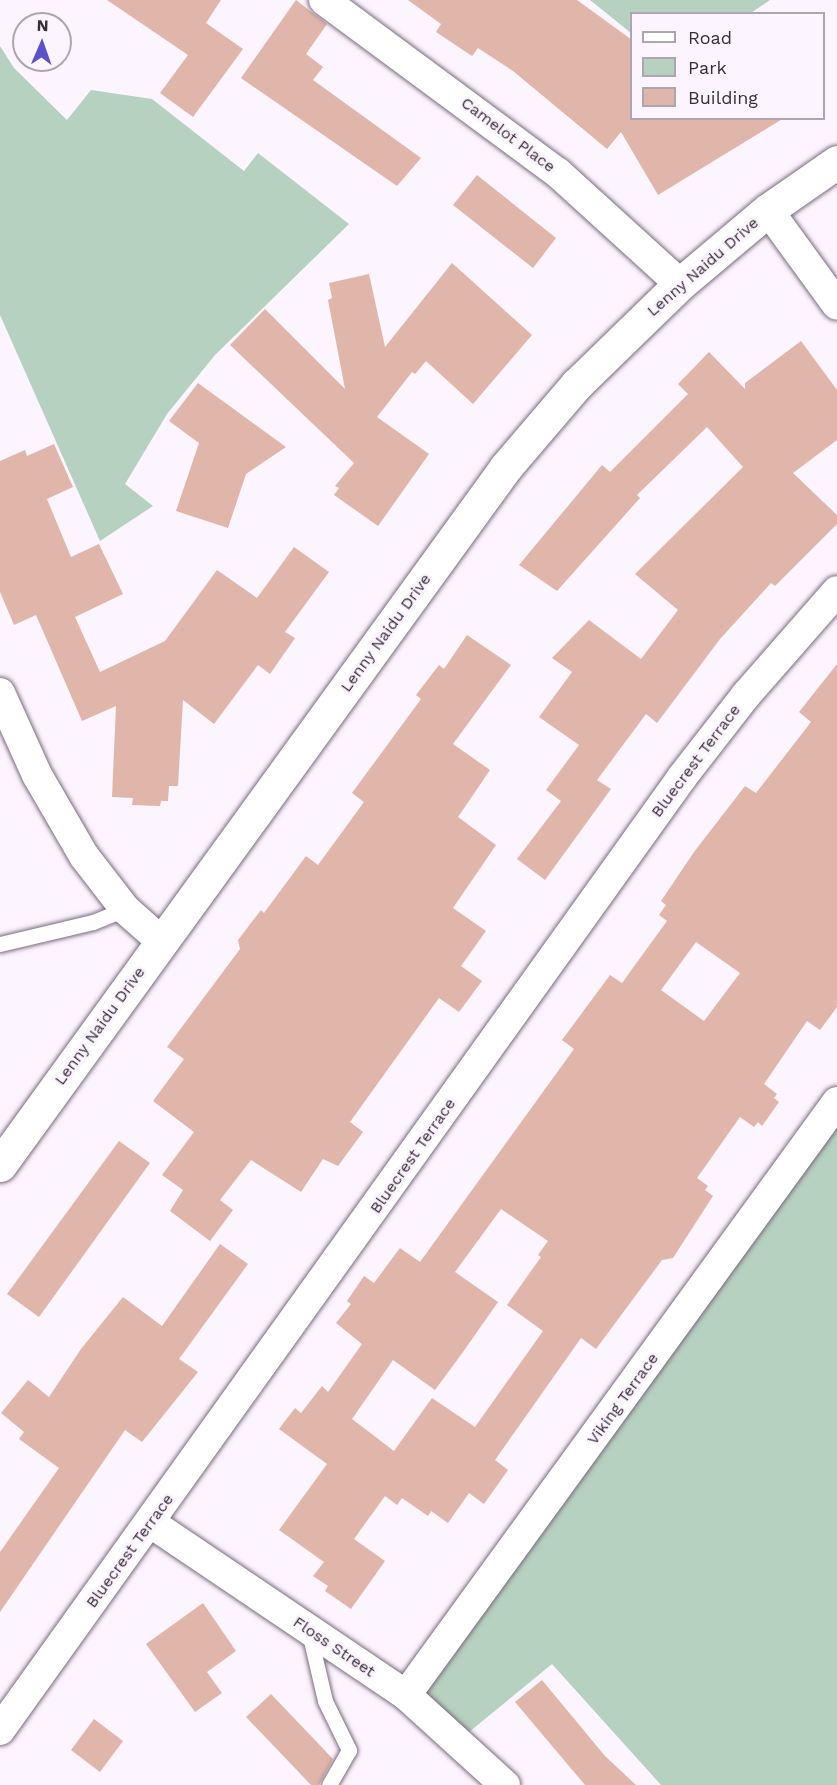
<!DOCTYPE html>
<style>
body{margin:0}
#map{position:relative;width:837px;height:1785px;overflow:hidden;background:#fcf4fe;font-family:"Work Sans",sans-serif}
div>[style]{position:absolute}
.green>*{inset:0;background:#b6d1c0}
.building>*{inset:0;background:#dfb6a9}
.roads{filter:drop-shadow(0 0 2px #7a6a7e) drop-shadow(0 0 2px #7a6a7e)}
.service>*{height:15px;margin:-7.5px;padding:0 7.5px;transform-origin:7.5px;border-radius:7.5px;background:#fff}
.minor>*{height:30px;margin:-15px;padding:0 15px;transform-origin:15px;border-radius:15px;background:#fff}
.tertiary>*{height:33px;margin:-16.5px;padding:0 16.5px;transform-origin:16.5px;border-radius:16.5px;background:#fff}
span{translate:-50% -50%;white-space:nowrap;text-align:center;line-height:1.15;-webkit-text-stroke:6px #fcf4fe;paint-order:stroke}
.street-label{font-size:16px;color:#362f38}
.legend{position:absolute;left:630px;top:12px;width:195px;height:108px;box-sizing:border-box;background:#fcf4fe;border:2px solid #ada5af;margin:0;padding:8px 10px;list-style:none;font-size:18px;color:#362f38}
.legend li{display:flex;align-items:center;gap:12px;height:30px}
.legend b{width:30px;border:2px solid #ada5af}
.north{position:absolute;left:12px;top:12px;width:60px;height:60px;box-sizing:border-box;background:#fcf4fe;border:2px solid #ada5af;border-radius:50%;rotate:2deg;font-size:16px;font-weight:700;line-height:24px;text-align:center;color:#362f38}
.north::after{content:'';display:block;margin:auto;width:21px;height:27px;background:#5b52ca;clip-path:polygon(50% 0,100% 100%,50% 72%,0 100%)}
</style>
<div id="map">
<div class="green">
<div style="clip-path:polygon(590px 0,770px 0,751px 13px,632px 14px,631px 33px)"></div>
<div style="clip-path:polygon(0 46px,14px 68px,67px 120px,91px 90px,152px 99px,244px 171px,258px 153px,349px 224px,215px 355px,167px 414px,125px 484px,153px 506px,100px 541px,0 315px)"></div>
<div style="clip-path:polygon(837px 1108px,837px 1785px,661px 1785px,552px 1664px,463px 1737px,408px 1695px)"></div>
</div>
<div class="building">
<div style="clip-path:polygon(107px 0,221px 0,206px 23px,243px 49px,193px 117px,160px 93px,188px 55px)"></div>
<div style="clip-path:polygon(296px 0,327px 24px,306px 54px,323px 67px,313px 80px,421px 158px,397px 186px,241px 78px)"></div>
<div style="clip-path:polygon(408px 0,577px 0,632px 40px,632px 118px,784px 118px,658px 195px,621px 132px,607px 149px,513px 71px,478px 48px,472px 56px,436px 32px,441px 24px)"></div>
<div style="clip-path:polygon(477px 175px,556px 238px,533px 268px,453px 205px)"></div>
<div style="clip-path:polygon(452px 263px,532px 335px,473px 404px,426px 361px,415px 374px,412px 372px,377px 417px,429px 454px,378px 526px,334px 495px,339px 488px,335px 486px,354px 463px,230px 345px,265px 309px,345px 389px,328px 300px,332px 298px,329px 283px,369px 274px,385px 347px)"></div>
<div style="clip-path:polygon(801px 341px,837px 390px,837px 440px,793px 473px,837px 515px,837px 524px,775px 586px,771px 583px,720px 639px,657px 723px,646px 714px,597px 780px,611px 789px,545px 880px,517px 859px,561px 801px,546px 790px,579px 745px,539px 717px,572px 672px,552px 658px,589px 620px,641px 659px,678px 610px,635px 574px,743px 467px,707px 427px,637px 495px,640px 498px,557px 591px,519px 565px,602px 465px,610px 472px,688px 394px,678px 384px,709px 352px,745px 389px,745px 383px)"></div>
<div style="clip-path:polygon(198px 383px,286px 447px,246px 474px,228px 528px,176px 511px,199px 443px,169px 421px)"></div>
<div style="clip-path:polygon(54px 444px,73px 487px,47px 499px,71px 557px,99px 544px,123px 594px,75px 617px,100px 672px,165px 641px,217px 570px,257px 598px,294px 547px,329px 572px,285px 632px,295px 638px,270px 674px,258px 665px,214px 724px,183px 700px,178px 786px,169px 786px,168px 801px,161px 801px,160px 806px,132px 805px,133px 798px,112px 797px,116px 706px,82px 721px,36px 615px,14px 625px,0 592px,0 461px,25px 450px,27px 456px)"></div>
<div style="clip-path:polygon(467px 635px,511px 665px,453px 744px,490px 770px,458px 817px,496px 845px,453px 908px,486px 931px,461px 966px,482px 981px,459px 1012px,439px 998px,350px 1122px,363px 1132px,338px 1166px,323px 1159px,301px 1192px,251px 1160px,220px 1200px,233px 1210px,210px 1241px,170px 1211px,183px 1190px,162px 1175px,194px 1132px,153px 1101px,184px 1059px,167px 1047px,240px 949px,238px 940px,261px 910px,264px 913px,306px 856px,318px 865px,364px 802px,352px 793px,421px 699px,416px 695px,439px 665px,444px 669px)"></div>
<div style="clip-path:polygon(evenodd,837px 664px,837px 1007px,820px 1030px,807px 1021px,764px 1084px,777px 1094px,774px 1098px,779px 1102px,762px 1126px,758px 1122px,754px 1127px,740px 1117px,697px 1178px,708px 1186px,705px 1190px,713px 1196px,673px 1258px,662px 1260px,596px 1349px,581px 1338px,495px 1460px,508px 1470px,484px 1504px,469px 1493px,448px 1523px,431px 1511px,428px 1516px,402px 1498px,397px 1505px,385px 1496px,354px 1539px,385px 1561px,351px 1609px,325px 1591px,328px 1586px,313px 1576px,324px 1562px,279px 1530px,327px 1464px,279px 1429px,295px 1408px,301px 1413px,322px 1386px,328px 1392px,362px 1344px,336px 1323px,351px 1304px,347px 1301px,364px 1276px,374px 1283px,400px 1248px,420px 1262px,574px 1049px,562px 1040px,610px 975px,622px 983px,667px 921px,659px 915px,666px 905px,661px 901px,694px 852px,745px 786px,756px 793px,811px 722px,799px 712px,837px 664px,696px 942px,740px 973px,704px 1021px,661px 990px,696px 942px,837px 664px,501px 1209px,548px 1241px,538px 1255px,541px 1257px,507px 1305px,543px 1331px,475px 1427px,432px 1398px,394px 1451px,352px 1419px,393px 1360px,435px 1390px,463px 1352px,498px 1302px,455px 1272px,501px 1209px)"></div>
<div style="clip-path:polygon(119px 1141px,150px 1163px,39px 1317px,7px 1294px)"></div>
<div style="clip-path:polygon(220px 1244px,248px 1264px,179px 1359px,198px 1372px,142px 1442px,125px 1430px,0 1612px,0 1552px,59px 1468px,19px 1439px,24px 1432px,1px 1413px,28px 1380px,49px 1397px,81px 1349px,123px 1297px,162px 1326px)"></div>
<div style="clip-path:polygon(203px 1603px,236px 1651px,207px 1672px,222px 1693px,195px 1712px,146px 1644px)"></div>
<div style="clip-path:polygon(542px 1680px,605px 1756px,636px 1785px,585px 1785px,515px 1702px)"></div>
<div style="clip-path:polygon(271px 1694px,333px 1759px,319px 1785px,311px 1785px,246px 1717px)"></div>
<div style="clip-path:polygon(94px 1719px,123px 1741px,100px 1772px,71px 1750px)"></div>
</div>
<div class="roads">
<div class="service">
<div style="left:0;top:944px;width:96px;rotate:-13.3deg"></div>
<div style="left:93px;top:922px;width:35px;rotate:-22deg"></div>
<div style="left:309px;top:1632px;width:71px;rotate:76.9deg"></div>
<div style="left:325px;top:1701px;width:55px;rotate:63.9deg"></div>
<div style="left:349px;top:1750px;width:40px;rotate:119.7deg"></div>
</div>
<div class="minor">
<div style="left:324px;top:0;width:291px;rotate:36.5deg"></div>
<div style="left:558px;top:173px;width:165px;rotate:42.3deg"></div>
<div style="left:768px;top:210px;width:117px;rotate:54deg"></div>
<div style="left:0;top:693px;width:90px;rotate:65.7deg"></div>
<div style="left:37px;top:775px;width:94px;rotate:59.9deg"></div>
<div style="left:84px;top:856px;width:67px;rotate:52.3deg"></div>
<div style="left:125px;top:909px;width:48px;rotate:41.6deg"></div>
<div style="left:151px;top:1523px;width:308px;rotate:34deg"></div>
<div style="left:406px;top:1695px;width:134px;rotate:42.3deg"></div>
<div style="left:406px;top:1695px;width:733px;rotate:-53.99deg"></div>
<div style="left:0;top:1730px;width:1173px;rotate:-54.4deg"></div>
<div style="left:683px;top:776px;width:103px;rotate:-52.1deg"></div>
<div style="left:746px;top:695px;width:138px;rotate:-48.8deg"></div>
</div>
<div class="tertiary">
<div style="left:0;top:1165px;width:862px;rotate:-54.06deg"></div>
<div style="left:506px;top:467px;width:109px;rotate:-49.5deg"></div>
<div style="left:577px;top:384px;width:144px;rotate:-44.2deg"></div>
<div style="left:680px;top:284px;width:115px;rotate:-40.1deg"></div>
<div style="left:768px;top:210px;width:84px;rotate:-34.8deg"></div>
</div>
</div>
<div class="street-label">
<span style="left:508px;top:135px;rotate:37deg">Camelot Place</span>
<span style="left:703px;top:267px;rotate:-41deg">Lenny Naidu Drive</span>
<span style="left:386px;top:633px;rotate:-54deg">Lenny Naidu Drive</span>
<span style="left:696px;top:761px;rotate:-53deg">Bluecrest Terrace</span>
<span style="left:100px;top:1026px;rotate:-54deg">Lenny Naidu Drive</span>
<span style="left:413px;top:1156px;rotate:-55deg">Bluecrest Terrace</span>
<span style="left:623px;top:1399px;rotate:-54deg">Viking Terrace</span>
<span style="left:130px;top:1551px;rotate:-54deg">Bluecrest Terrace</span>
<span style="left:334px;top:1647px;rotate:34deg">Floss Street</span>
</div>
<ul class="legend">
<li><b style="height:8px;background:#fff"></b>Road</li>
<li><b style="height:16px;background:#b6d1c0"></b>Park</li>
<li><b style="height:16px;background:#dfb6a9"></b>Building</li>
</ul>
<div class="north">N</div>
</div>
